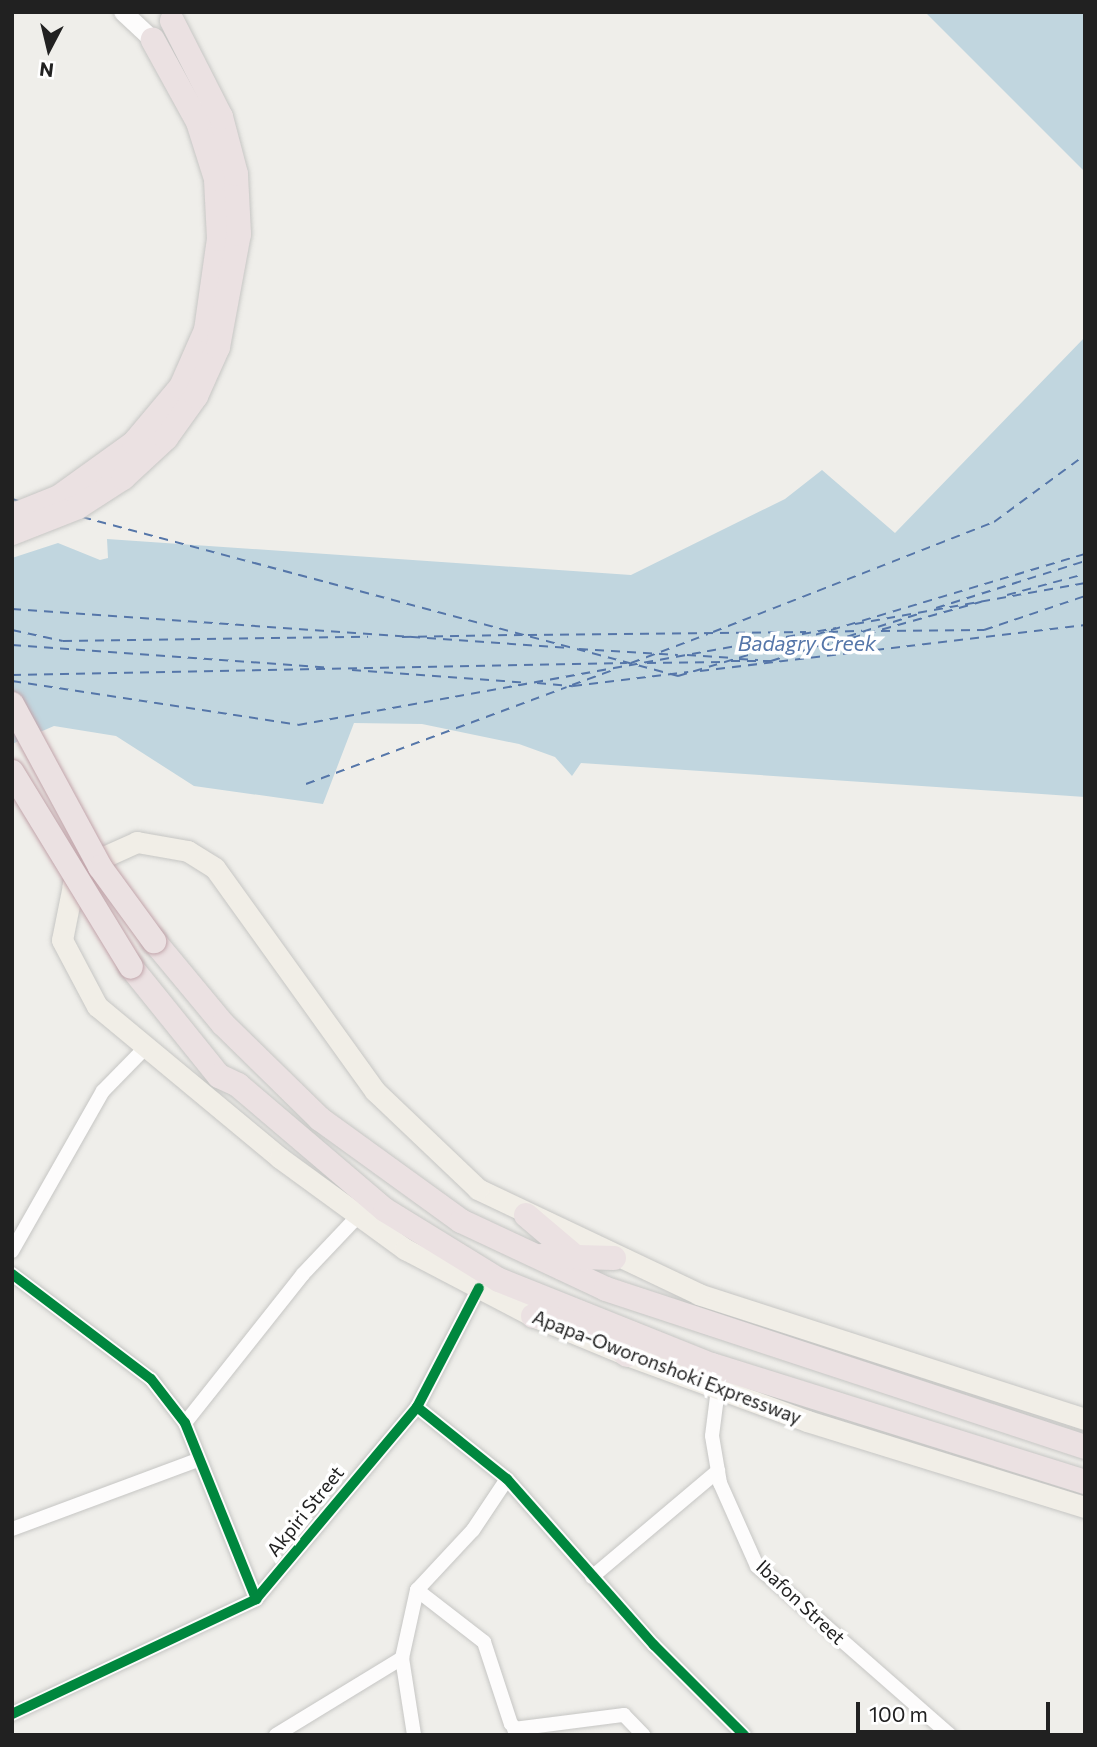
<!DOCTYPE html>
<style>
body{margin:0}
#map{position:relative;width:1097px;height:1747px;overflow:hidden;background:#efeeea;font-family:Commissioner,sans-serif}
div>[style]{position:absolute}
.water>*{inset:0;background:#c1d6df}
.ferry>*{height:2px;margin-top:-1px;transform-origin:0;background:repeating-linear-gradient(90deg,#5576a9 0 9px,transparent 0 16px)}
.roads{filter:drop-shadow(0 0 2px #c6c6c4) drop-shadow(0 0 2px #c6c6c4)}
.minor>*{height:14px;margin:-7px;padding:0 7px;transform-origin:7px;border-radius:7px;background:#fdfcfc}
.tertiary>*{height:18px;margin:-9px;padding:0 9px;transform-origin:9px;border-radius:9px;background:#fdfcfc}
.primary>*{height:21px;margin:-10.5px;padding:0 10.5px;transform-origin:10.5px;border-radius:10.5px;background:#f1eee7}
.motorway>*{height:24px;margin:-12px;padding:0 12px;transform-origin:12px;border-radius:12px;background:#ebe1e2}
.bridges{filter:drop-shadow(0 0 2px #c1a4aa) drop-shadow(0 0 2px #c1a4aa)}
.motorway-bridge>*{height:24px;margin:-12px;padding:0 12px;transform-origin:12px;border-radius:12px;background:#ebe1e2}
.cycleway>*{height:10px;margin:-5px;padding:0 5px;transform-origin:5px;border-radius:5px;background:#00873e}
span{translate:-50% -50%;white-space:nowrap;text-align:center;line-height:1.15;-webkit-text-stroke:7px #fff;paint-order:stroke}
.street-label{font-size:19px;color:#212121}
.water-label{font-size:21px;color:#5576a9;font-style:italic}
.frame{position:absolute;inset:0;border:14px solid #212121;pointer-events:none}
.north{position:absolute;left:14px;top:14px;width:70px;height:70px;-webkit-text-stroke:5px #fff;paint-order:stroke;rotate:187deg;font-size:19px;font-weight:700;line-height:28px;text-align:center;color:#212121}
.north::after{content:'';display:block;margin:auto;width:24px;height:32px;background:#212121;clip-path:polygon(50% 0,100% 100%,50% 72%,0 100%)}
.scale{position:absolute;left:856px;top:1702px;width:194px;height:32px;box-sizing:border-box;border:4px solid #212121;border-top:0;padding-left:9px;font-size:21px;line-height:24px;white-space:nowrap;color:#212121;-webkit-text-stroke:5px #fff;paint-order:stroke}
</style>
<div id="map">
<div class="water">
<div style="clip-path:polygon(925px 12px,1085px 12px,1085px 172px)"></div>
<div style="clip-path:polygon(1085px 337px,1085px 797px,581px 763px,572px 776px,555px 757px,519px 744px,422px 724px,354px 723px,323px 804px,194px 786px,116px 736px,54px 726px,12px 744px,12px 558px,58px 543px,100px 560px,108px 558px,107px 539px,631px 575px,785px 499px,822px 470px,895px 533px)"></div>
</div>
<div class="ferry">
<div style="left:12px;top:499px;width:7px;rotate:16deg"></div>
<div style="left:82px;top:517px;width:617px;rotate:14.94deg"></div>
<div style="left:678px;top:676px;width:425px;rotate:-16.7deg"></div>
<div style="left:1007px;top:595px;width:81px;rotate:-15.1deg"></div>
<div style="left:936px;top:608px;width:156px;rotate:-17.5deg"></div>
<div style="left:12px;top:609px;width:559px;rotate:4deg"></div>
<div style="left:855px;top:624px;width:234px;rotate:-10.1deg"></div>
<div style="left:12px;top:630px;width:52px;rotate:12.2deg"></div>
<div style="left:63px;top:641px;width:305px;rotate:-0.8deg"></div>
<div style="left:881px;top:631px;width:103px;rotate:-0.6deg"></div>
<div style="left:984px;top:630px;width:107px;rotate:-18.6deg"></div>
<div style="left:713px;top:632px;width:302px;rotate:-21.4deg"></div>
<div style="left:994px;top:522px;width:113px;rotate:-36.4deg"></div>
<div style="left:829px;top:632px;width:33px;rotate:-2deg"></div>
<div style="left:528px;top:635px;width:278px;rotate:-0.6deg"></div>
<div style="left:402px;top:637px;width:120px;rotate:-1deg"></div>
<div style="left:12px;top:645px;width:318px;rotate:4.1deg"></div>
<div style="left:579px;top:649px;width:99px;rotate:3.5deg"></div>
<div style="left:805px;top:651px;width:183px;rotate:-15.6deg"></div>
<div style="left:687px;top:655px;width:47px;rotate:3.7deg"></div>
<div style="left:739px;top:659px;width:19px;rotate:3deg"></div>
<div style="left:731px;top:661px;width:40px"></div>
<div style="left:771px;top:661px;width:157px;rotate:-17.7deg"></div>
<div style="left:631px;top:663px;width:82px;rotate:-20.6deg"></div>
<div style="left:647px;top:663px;width:78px;rotate:-0.7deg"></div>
<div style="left:352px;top:670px;width:175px;rotate:4.2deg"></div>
<div style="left:700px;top:671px;width:388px;rotate:-6.8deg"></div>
<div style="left:12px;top:675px;width:615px;rotate:-1.12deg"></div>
<div style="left:12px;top:681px;width:289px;rotate:8.7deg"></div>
<div style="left:298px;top:725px;width:547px;rotate:-10.22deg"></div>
<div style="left:537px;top:683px;width:36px;rotate:5deg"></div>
<div style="left:573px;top:686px;width:116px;rotate:-6.9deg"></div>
<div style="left:572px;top:685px;width:47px;rotate:-20deg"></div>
<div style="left:306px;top:784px;width:278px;rotate:-20.4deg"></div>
</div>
<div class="roads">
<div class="minor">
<div style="left:12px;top:1251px;width:184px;rotate:-60.4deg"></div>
<div style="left:103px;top:1091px;width:59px;rotate:-45.7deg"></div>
<div style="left:12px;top:1274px;width:174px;rotate:37.1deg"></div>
<div style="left:151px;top:1379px;width:56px;rotate:52.3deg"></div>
<div style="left:185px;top:1423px;width:190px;rotate:68deg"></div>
<div style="left:718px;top:1389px;width:47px;rotate:97.3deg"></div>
<div style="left:712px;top:1436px;width:48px;rotate:80.3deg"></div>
<div style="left:720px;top:1483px;width:91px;rotate:66deg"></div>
<div style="left:757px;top:1566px;width:257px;rotate:41.2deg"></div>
<div style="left:417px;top:1407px;width:115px;rotate:38.7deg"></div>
<div style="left:507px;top:1479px;width:222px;rotate:48.5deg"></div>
<div style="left:654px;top:1645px;width:127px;rotate:45deg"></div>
<div style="left:185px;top:1423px;width:190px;rotate:-51.6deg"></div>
<div style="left:303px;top:1274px;width:80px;rotate:-46.5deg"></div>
<div style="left:12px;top:1529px;width:195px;rotate:-20.4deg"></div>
<div style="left:592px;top:1577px;width:165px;rotate:-40.1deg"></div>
<div style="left:417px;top:1590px;width:85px;rotate:37.8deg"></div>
<div style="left:484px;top:1642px;width:86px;rotate:71.8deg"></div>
<div style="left:511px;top:1724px;width:16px;rotate:43deg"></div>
<div style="left:402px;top:1658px;width:78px;rotate:81.1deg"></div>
<div style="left:12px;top:1714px;width:270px;rotate:-25.2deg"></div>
<div style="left:256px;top:1599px;width:251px;rotate:-50deg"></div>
<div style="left:417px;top:1407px;width:134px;rotate:-62.5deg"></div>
<div style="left:514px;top:1729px;width:111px;rotate:-7.3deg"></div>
<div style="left:624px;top:1715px;width:28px;rotate:46deg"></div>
<div style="left:276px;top:1735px;width:148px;rotate:-31.4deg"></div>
<div style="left:402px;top:1658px;width:70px;rotate:-77.6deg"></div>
<div style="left:417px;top:1590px;width:82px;rotate:-47deg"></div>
<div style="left:473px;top:1530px;width:61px;rotate:-56.3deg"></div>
</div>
<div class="tertiary">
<div style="left:123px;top:12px;width:41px;rotate:43deg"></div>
</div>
<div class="primary">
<div style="left:1085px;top:1419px;width:406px;rotate:-162.1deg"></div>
<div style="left:699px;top:1294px;width:245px;rotate:-154.6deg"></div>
<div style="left:478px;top:1189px;width:142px;rotate:-136.4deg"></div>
<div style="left:375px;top:1091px;width:274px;rotate:-125.7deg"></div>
<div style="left:215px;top:868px;width:32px;rotate:-148deg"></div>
<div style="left:188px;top:851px;width:52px;rotate:-170deg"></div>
<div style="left:137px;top:842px;width:46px;rotate:155.7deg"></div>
<div style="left:95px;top:861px;width:33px;rotate:133deg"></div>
<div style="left:73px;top:885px;width:56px;rotate:101.3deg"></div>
<div style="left:62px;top:940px;width:75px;rotate:62.1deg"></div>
<div style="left:97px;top:1006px;width:238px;rotate:39.7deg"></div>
<div style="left:280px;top:1158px;width:155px;rotate:36.1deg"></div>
<div style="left:405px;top:1249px;width:144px;rotate:27.6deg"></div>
<div style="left:533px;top:1316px;width:102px;rotate:22.5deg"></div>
<div style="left:627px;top:1355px;width:192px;rotate:20.1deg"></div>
<div style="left:807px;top:1421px;width:291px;rotate:17.2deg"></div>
</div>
<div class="motorway">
<div style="left:12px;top:516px;width:51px;rotate:-22deg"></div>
<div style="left:59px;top:497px;width:92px;rotate:-35.8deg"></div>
<div style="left:134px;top:443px;width:73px;rotate:-50deg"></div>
<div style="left:181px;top:387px;width:62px;rotate:-66.3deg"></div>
<div style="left:206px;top:330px;width:92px;rotate:-81.9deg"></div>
<div style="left:219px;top:239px;width:60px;rotate:-92.9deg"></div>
<div style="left:216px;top:179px;width:60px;rotate:-107.5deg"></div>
<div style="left:198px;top:122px;width:94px;rotate:-118.8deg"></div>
<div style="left:12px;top:533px;width:71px;rotate:-21.5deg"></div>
<div style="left:78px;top:507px;width:54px;rotate:-32.8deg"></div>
<div style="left:123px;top:478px;width:59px;rotate:-42.9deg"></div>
<div style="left:166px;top:438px;width:52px;rotate:-54.5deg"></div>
<div style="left:196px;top:396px;width:54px;rotate:-65.8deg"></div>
<div style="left:218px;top:347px;width:115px;rotate:-79.5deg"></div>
<div style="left:239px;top:234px;width:60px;rotate:-92.9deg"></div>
<div style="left:236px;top:174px;width:59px;rotate:-104.7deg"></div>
<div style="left:221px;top:117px;width:108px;rotate:-117deg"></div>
<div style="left:154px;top:941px;width:108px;rotate:50.3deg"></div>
<div style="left:223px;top:1024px;width:136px;rotate:44.4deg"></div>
<div style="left:320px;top:1119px;width:174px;rotate:35.9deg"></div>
<div style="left:461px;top:1221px;width:160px;rotate:25.1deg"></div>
<div style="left:606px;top:1289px;width:504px;rotate:18.26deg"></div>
<div style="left:131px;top:967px;width:140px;rotate:51.1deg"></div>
<div style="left:219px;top:1076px;width:21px;rotate:25deg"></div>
<div style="left:238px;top:1085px;width:193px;rotate:40.4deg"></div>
<div style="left:385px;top:1210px;width:134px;rotate:31.6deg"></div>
<div style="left:499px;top:1280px;width:229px;rotate:21.8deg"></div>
<div style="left:712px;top:1365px;width:391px;rotate:17.4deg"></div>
<div style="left:526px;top:1215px;width:70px;rotate:40.3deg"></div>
<div style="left:541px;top:1256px;width:73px;rotate:1.6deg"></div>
<div style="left:533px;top:1316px;width:45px;rotate:9deg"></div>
<div style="left:596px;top:1328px;width:41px;rotate:41.1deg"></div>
</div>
</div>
<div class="bridges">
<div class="motorway-bridge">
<div style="left:12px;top:704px;width:185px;rotate:61.6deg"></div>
<div style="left:100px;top:867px;width:92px;rotate:53.9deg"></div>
<div style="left:12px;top:772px;width:228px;rotate:58.6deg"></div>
</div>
</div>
<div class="cycleway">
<div style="left:12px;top:1274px;width:174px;rotate:37.1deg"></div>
<div style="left:151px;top:1379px;width:56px;rotate:52.3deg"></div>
<div style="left:185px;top:1423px;width:190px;rotate:68deg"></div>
<div style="left:417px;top:1407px;width:115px;rotate:38.7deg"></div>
<div style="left:507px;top:1479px;width:222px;rotate:48.5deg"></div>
<div style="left:654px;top:1645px;width:127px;rotate:45deg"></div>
<div style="left:12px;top:1714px;width:270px;rotate:-25.2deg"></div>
<div style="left:256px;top:1599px;width:251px;rotate:-50deg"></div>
<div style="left:417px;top:1407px;width:134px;rotate:-62.5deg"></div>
</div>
<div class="street-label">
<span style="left:667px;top:1367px;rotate:21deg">Apapa-Oworonshoki Expressway</span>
<span style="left:305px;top:1511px;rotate:-51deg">Akpiri Street</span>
<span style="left:801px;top:1602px;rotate:43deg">Ibafon Street</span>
</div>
<div class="water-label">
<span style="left:807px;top:643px">Badagry Creek</span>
</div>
<div class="frame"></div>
<div class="north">N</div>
<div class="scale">100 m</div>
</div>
